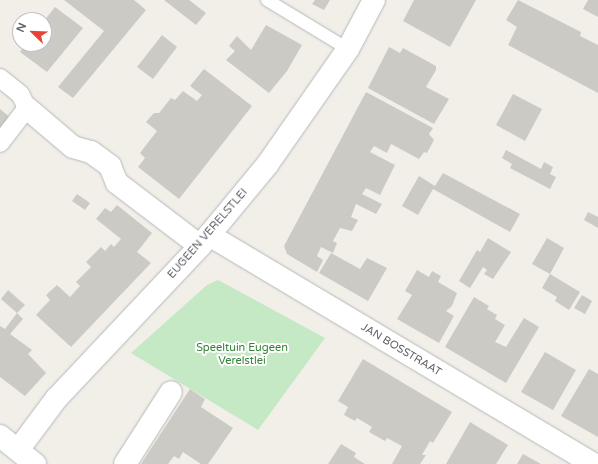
<!DOCTYPE html>
<style>
body{margin:0}
#map{position:relative;width:598px;height:464px;overflow:hidden;background:#f1efe8;font-family:"Varela Round",sans-serif}
div>[style]{position:absolute}
.green>*{inset:0;background:#c5e8c5}
.building>*{inset:0;background:#cccac5}
.roads{filter:drop-shadow(0 0 1px #b5b8bc) drop-shadow(0 0 1px #b5b8bc)}
.service>*{height:12px;margin:-6px;padding:0 6px;transform-origin:6px;border-radius:6px;background:#fff}
.pedestrian>*{height:18px;margin:-9px;padding:0 9px;transform-origin:9px;border-radius:9px;background:#fff}
.minor>*{height:22px;margin:-11px;padding:0 11px;transform-origin:11px;border-radius:11px;background:#fff}
.tertiary>*{height:22px;margin:-11px;padding:0 11px;transform-origin:11px;border-radius:11px;background:#fff}
span{translate:-50% -50%;white-space:nowrap;text-align:center;line-height:1.15;-webkit-text-stroke:4px #fff;paint-order:stroke}
.street-label{font-size:11px;color:#5f6368}
.park-label{font-size:11px;color:#348238}
.north{position:absolute;left:12px;top:12px;width:40px;height:40px;box-sizing:border-box;background:#fff;border:1px solid #bfc1c3;border-radius:50%;rotate:293deg;font-size:11px;font-weight:700;line-height:16px;text-align:center;color:#5f6368}
.north::after{content:'';display:block;margin:auto;width:14px;height:18px;background:#ea4335;clip-path:polygon(50% 0,100% 100%,50% 72%,0 100%)}
</style>
<div id="map">
<div class="green">
<div style="clip-path:polygon(218px 280px,325px 338px,258px 430px,131px 353px,207px 285px)"></div>
</div>
<div class="building">
<div style="clip-path:polygon(64px 0,134px 0,146px 10px,73px 98px,58px 87px,104px 31px)"></div>
<div style="clip-path:polygon(164px 0,189px 0,206px 13px,196px 25px)"></div>
<div style="clip-path:polygon(315px 0,330px 0,324px 10px,312px 4px)"></div>
<div style="clip-path:polygon(414px 0,476px 0,450px 47px,403px 21px)"></div>
<div style="clip-path:polygon(518px 0,581px 32px,580px 36px,598px 45px,598px 93px,508px 45px,517px 27px,506px 20px)"></div>
<div style="clip-path:polygon(588px 0,598px 0,598px 17px,583px 9px)"></div>
<div style="clip-path:polygon(55px 7px,83px 28px,47px 72px,20px 52px,26px 44px,44px 44px,44px 21px)"></div>
<div style="clip-path:polygon(266px 25px,302px 45px,287px 71px,269px 93px,226px 60px,235px 51px,229px 46px,237px 36px,251px 50px)"></div>
<div style="clip-path:polygon(162px 35px,177px 47px,153px 79px,137px 67px)"></div>
<div style="clip-path:polygon(389px 47px,400px 53px,403px 48px,436px 66px,436px 70px,426px 87px,449px 99px,434px 124px,368px 88px)"></div>
<div style="clip-path:polygon(204px 69px,252px 106px,179px 199px,138px 167px,145px 158px,140px 153px,157px 131px,146px 122px,154px 113px,159px 113px,171px 98px,175px 100px,183px 91px,197px 101px,202px 95px,190px 86px)"></div>
<div style="clip-path:polygon(366px 92px,433px 128px,429px 134px,434px 140px,427px 153px,424px 152px,419px 159px,391px 144px,387px 153px,374px 146px,370px 152px,395px 165px,380px 195px,366px 188px,362px 194px,382px 204px,376px 214px,356px 204px,351px 217px,358px 220px,352px 231px,340px 228px,333px 241px,337px 243px,333px 253px,321px 247px,317px 256px,323px 260px,317px 272px,287px 254px,284px 246px)"></div>
<div style="clip-path:polygon(513px 94px,542px 109px,525px 141px,496px 125px)"></div>
<div style="clip-path:polygon(0 109px,13px 120px,0 137px)"></div>
<div style="clip-path:polygon(506px 150px,541px 169px,544px 162px,553px 167px,550px 174px,556px 177px,550px 189px,510px 168px,512px 164px,502px 158px)"></div>
<div style="clip-path:polygon(443px 173px,520px 214px,510px 232px,433px 189px,418px 215px,402px 206px,419px 176px,435px 186px)"></div>
<div style="clip-path:polygon(77px 194px,90px 203px,85px 210px,72px 201px)"></div>
<div style="clip-path:polygon(117px 205px,152px 233px,137px 252px,151px 263px,71px 347px,36px 315px,50px 300px,46px 295px,57px 285px,70px 297px,80px 286px,76px 282px,91px 267px,86px 262px,101px 247px,105px 251px,111px 244px,114px 247px,121px 239px,96px 219px,105px 208px,111px 212px)"></div>
<div style="clip-path:polygon(588px 212px,598px 217px,598px 228px,584px 220px)"></div>
<div style="clip-path:polygon(488px 238px,511px 252px,493px 279px,484px 274px,487px 270px,483px 267px,470px 288px,459px 281px,477px 250px,480px 252px)"></div>
<div style="clip-path:polygon(547px 238px,564px 248px,550px 274px,532px 264px)"></div>
<div style="clip-path:polygon(331px 253px,360px 269px,367px 258px,387px 268px,368px 301px,319px 273px)"></div>
<div style="clip-path:polygon(417px 270px,429px 277px,432px 271px,441px 276px,438px 282px,457px 293px,452px 306px,446px 311px,454px 316px,439px 343px,397px 319px,412px 295px,405px 291px)"></div>
<div style="clip-path:polygon(550px 274px,580px 292px,569px 310px,555px 301px,557px 297px,542px 288px)"></div>
<div style="clip-path:polygon(8px 290px,25px 305px,17px 313px,1px 299px)"></div>
<div style="clip-path:polygon(582px 295px,592px 301px,585px 314px,574px 308px)"></div>
<div style="clip-path:polygon(474px 297px,489px 306px,487px 309px,497px 315px,495px 319px,505px 325px,495px 342px,506px 347px,524px 318px,539px 327px,506px 383px,445px 347px)"></div>
<div style="clip-path:polygon(17px 313px,23px 319px,10px 334px,32px 350px,28px 354px,46px 373px,25px 396px,0 377px,0 326px,5px 329px)"></div>
<div style="clip-path:polygon(545px 352px,576px 370px,553px 410px,521px 392px)"></div>
<div style="clip-path:polygon(363px 359px,452px 412px,433px 443px,430px 441px,422px 455px,426px 455px,420px 464px,392px 464px,402px 446px,387px 438px,385px 441px,369px 432px,372px 427px,357px 418px,355px 421px,344px 415px,348px 407px,338px 401px)"></div>
<div style="clip-path:polygon(589px 369px,598px 374px,598px 437px,561px 416px)"></div>
<div style="clip-path:polygon(190px 389px,205px 399px,201px 407px,233px 428px,208px 464px,201px 464px,183px 452px,179px 459px,174px 456px,168px 464px,141px 464px)"></div>
<div style="clip-path:polygon(470px 422px,508px 445px,496px 464px,446px 464px)"></div>
<div style="clip-path:polygon(341px 444px,356px 453px,354px 457px,365px 464px,328px 464px)"></div>
<div style="clip-path:polygon(523px 454px,541px 464px,517px 464px)"></div>
</div>
<div class="roads">
<div class="service">
<div style="left:267px;top:0;width:95px;rotate:31.2deg"></div>
</div>
<div class="pedestrian">
<div style="left:0;top:78px;width:26px;rotate:39deg"></div>
<div style="left:20px;top:94px;width:16px;rotate:63deg"></div>
<div style="left:27px;top:108px;width:44px;rotate:127.6deg"></div>
</div>
<div class="minor">
<div style="left:27px;top:108px;width:60px;rotate:40.3deg"></div>
<div style="left:73px;top:147px;width:19px;rotate:16deg"></div>
<div style="left:91px;top:152px;width:24px;rotate:36deg"></div>
<div style="left:110px;top:166px;width:18px;rotate:68deg"></div>
<div style="left:117px;top:183px;width:104px;rotate:37.2deg"></div>
<div style="left:209px;top:235px;width:447px;rotate:30.8deg"></div>
<div style="left:18px;top:450px;width:64px;rotate:-53.3deg"></div>
<div style="left:56px;top:399px;width:210px;rotate:-46.7deg"></div>
<div style="left:200px;top:246px;width:105px;rotate:-50.4deg"></div>
<div style="left:267px;top:165px;width:141px;rotate:-55.1deg"></div>
<div style="left:348px;top:49px;width:55px;rotate:-62deg"></div>
<div style="left:125px;top:464px;width:85px;rotate:-57.4deg"></div>
</div>
<div class="tertiary">
<div style="left:0;top:436px;width:45px;rotate:38.7deg"></div>
</div>
</div>
<div class="street-label">
<span style="left:208px;top:234px;rotate:-49deg">EUGEEN VERELSTLEI</span>
<span style="left:401px;top:350px;rotate:31deg">JAN BOSSTRAAT</span>
</div>
<div class="park-label">
<span style="left:242px;top:355px">Speeltuin Eugeen<br>Verelstlei</span>
</div>
<div class="north">N</div>
</div>
